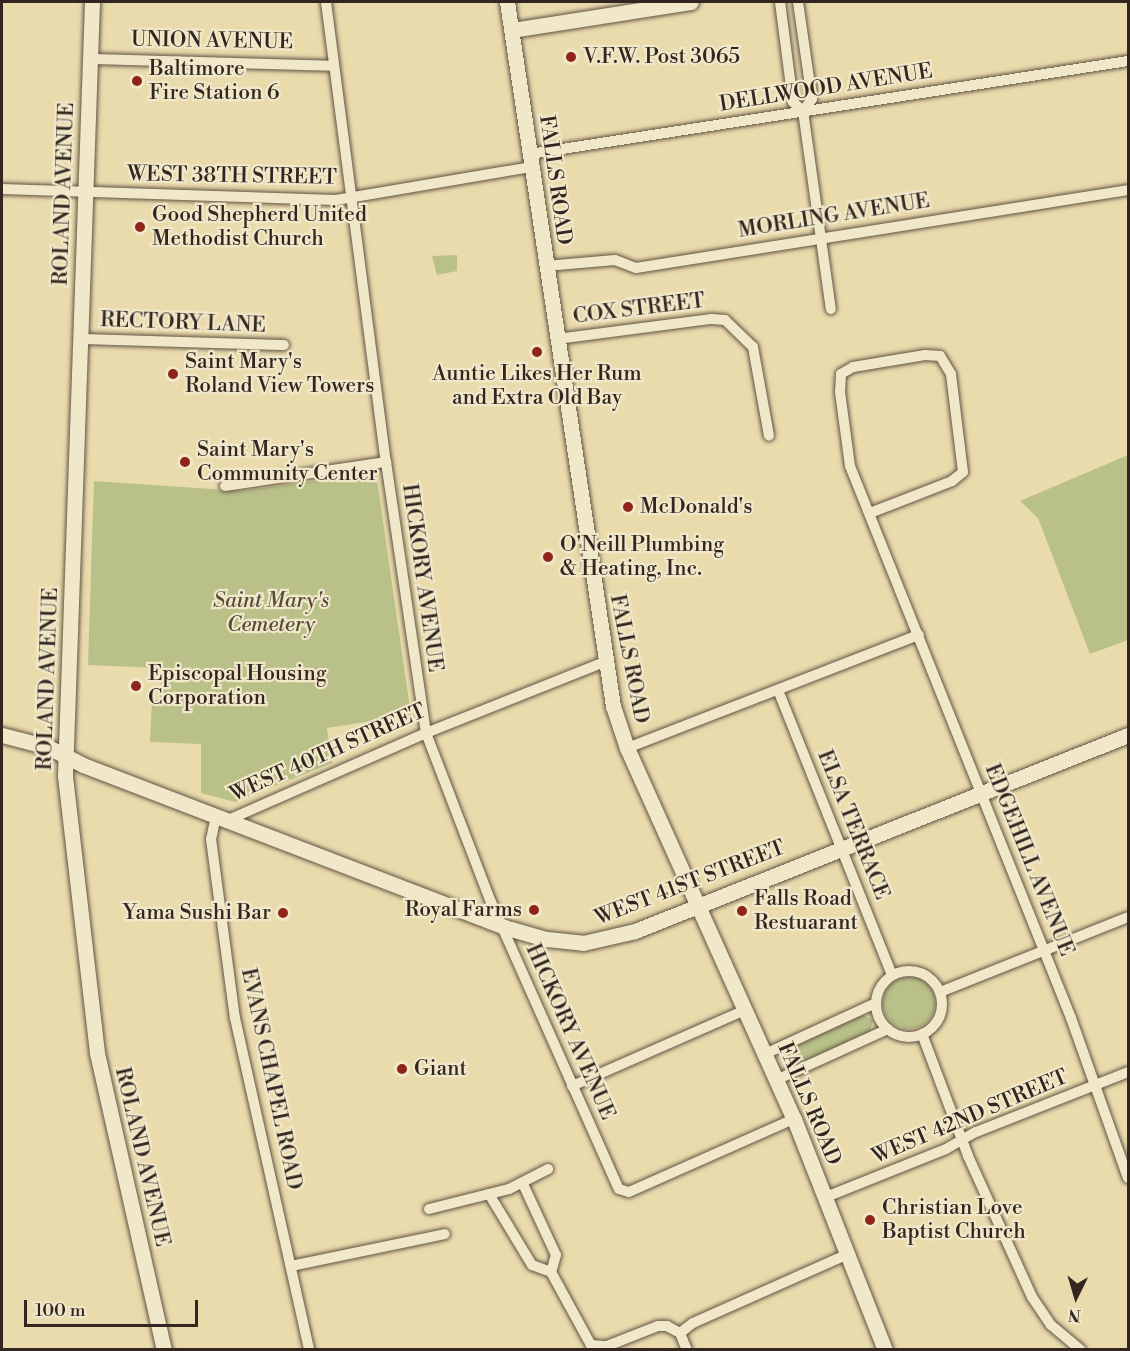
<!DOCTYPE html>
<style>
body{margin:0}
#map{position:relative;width:1130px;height:1351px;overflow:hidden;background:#eadbad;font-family:"Libre Bodoni",serif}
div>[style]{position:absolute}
.green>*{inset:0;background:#b9c088}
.round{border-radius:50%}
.roads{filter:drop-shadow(0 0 2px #615344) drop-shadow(0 0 2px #615344)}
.street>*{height:10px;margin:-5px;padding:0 5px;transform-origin:5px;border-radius:5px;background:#f1e8ca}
.street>.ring{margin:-5px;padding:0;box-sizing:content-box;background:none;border:10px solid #f1e8ca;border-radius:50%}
.secondary>*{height:15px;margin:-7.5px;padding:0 7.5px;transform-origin:7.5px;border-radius:7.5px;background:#f1e8ca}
.dots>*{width:16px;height:16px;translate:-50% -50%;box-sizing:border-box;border:3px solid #f1e8ca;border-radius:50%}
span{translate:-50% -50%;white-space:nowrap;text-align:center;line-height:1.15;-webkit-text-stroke:4.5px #f1e8ca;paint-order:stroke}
.street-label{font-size:21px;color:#332621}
.poi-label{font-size:21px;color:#332621}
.left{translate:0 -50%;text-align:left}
.right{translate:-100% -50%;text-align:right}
.park-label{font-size:21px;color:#544c3b;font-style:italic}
.frame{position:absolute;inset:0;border:3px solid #332621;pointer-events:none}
.north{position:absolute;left:1046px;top:1267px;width:60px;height:60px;-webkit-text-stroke:4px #f1e8ca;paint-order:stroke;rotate:185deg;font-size:16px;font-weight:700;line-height:24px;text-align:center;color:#332621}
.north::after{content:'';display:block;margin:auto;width:21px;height:27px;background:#332621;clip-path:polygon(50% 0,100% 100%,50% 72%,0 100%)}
.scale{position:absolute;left:24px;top:1300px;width:174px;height:27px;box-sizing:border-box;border:3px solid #332621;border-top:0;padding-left:8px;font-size:18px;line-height:21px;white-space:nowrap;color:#332621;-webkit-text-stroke:4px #f1e8ca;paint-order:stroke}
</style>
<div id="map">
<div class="green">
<div style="clip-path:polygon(457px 255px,457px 271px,437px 275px,432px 256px)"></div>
<div style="clip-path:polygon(1128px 455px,1128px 640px,1090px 654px,1038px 518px,1020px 501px)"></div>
<div style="clip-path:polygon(376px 473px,411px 715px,327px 728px,332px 763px,235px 802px,201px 793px,201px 744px,150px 742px,152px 700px,160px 700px,161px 668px,88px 665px,94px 481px,241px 491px)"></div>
<div class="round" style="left:883px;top:977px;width:52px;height:52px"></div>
<div style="clip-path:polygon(862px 1015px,873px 1020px,870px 1032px,797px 1064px,787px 1059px,788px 1049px)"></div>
</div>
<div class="roads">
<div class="street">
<div style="left:326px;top:2px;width:464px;rotate:82.6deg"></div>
<div style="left:386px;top:462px;width:274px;rotate:81.6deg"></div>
<div style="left:426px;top:733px;width:181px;rotate:69deg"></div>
<div style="left:491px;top:902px;width:314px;rotate:66deg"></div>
<div style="left:619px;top:1189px;width:10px;rotate:17deg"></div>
<div style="left:629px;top:1192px;width:180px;rotate:-23.9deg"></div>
<div style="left:780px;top:2px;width:101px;rotate:82.6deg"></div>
<div style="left:793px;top:102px;width:13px;rotate:42deg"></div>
<div style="left:803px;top:111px;width:200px;rotate:82deg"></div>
<div style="left:798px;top:2px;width:98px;rotate:81.8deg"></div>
<div style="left:812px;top:99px;width:15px;rotate:127deg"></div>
<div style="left:90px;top:59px;width:244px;rotate:1.6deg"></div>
<div style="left:530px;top:154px;width:605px;rotate:-8.84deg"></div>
<div style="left:2px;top:189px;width:334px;rotate:1.9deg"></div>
<div style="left:336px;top:200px;width:199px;rotate:-9.6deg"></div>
<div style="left:546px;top:266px;width:69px;rotate:-5deg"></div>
<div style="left:615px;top:260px;width:22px;rotate:21deg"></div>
<div style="left:636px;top:268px;width:498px;rotate:-9deg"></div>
<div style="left:80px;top:339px;width:204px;rotate:1.7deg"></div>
<div style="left:557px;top:339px;width:156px;rotate:-7.4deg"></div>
<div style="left:712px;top:319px;width:13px;rotate:4deg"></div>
<div style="left:725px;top:320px;width:39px;rotate:44deg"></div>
<div style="left:753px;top:347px;width:90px;rotate:79.8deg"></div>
<div style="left:225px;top:486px;width:163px;rotate:-8.5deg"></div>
<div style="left:870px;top:513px;width:88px;rotate:-21.3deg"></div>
<div style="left:952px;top:481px;width:14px;rotate:-39deg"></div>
<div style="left:963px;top:472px;width:99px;rotate:-97deg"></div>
<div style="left:951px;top:374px;width:21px;rotate:-121deg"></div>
<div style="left:940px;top:356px;width:15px;rotate:-176deg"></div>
<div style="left:925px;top:355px;width:73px;rotate:170.5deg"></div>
<div style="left:853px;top:367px;width:14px;rotate:150deg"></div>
<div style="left:841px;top:374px;width:18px;rotate:93deg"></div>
<div style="left:840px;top:392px;width:75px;rotate:82.3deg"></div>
<div style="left:850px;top:466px;width:595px;rotate:68.18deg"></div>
<div style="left:1071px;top:1018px;width:170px;rotate:70.4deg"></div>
<div style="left:778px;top:690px;width:307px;rotate:68.2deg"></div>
<div style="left:627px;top:748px;width:313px;rotate:-21.2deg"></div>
<div style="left:216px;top:816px;width:24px;rotate:102deg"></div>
<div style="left:211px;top:839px;width:181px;rotate:82.4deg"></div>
<div style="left:235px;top:1018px;width:340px;rotate:77.4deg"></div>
<div style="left:228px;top:820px;width:216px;rotate:-23.7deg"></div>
<div style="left:426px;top:733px;width:192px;rotate:-21.7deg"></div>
<div class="ring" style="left:876px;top:971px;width:56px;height:56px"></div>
<div style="left:940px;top:992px;width:202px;rotate:-21.7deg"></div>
<div style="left:922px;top:1034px;width:130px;rotate:69.3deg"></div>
<div style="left:968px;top:1156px;width:155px;rotate:65.6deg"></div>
<div style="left:1032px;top:1297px;width:34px;rotate:56deg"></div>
<div style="left:1051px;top:1325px;width:39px;rotate:40deg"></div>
<div style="left:765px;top:1054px;width:122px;rotate:-24.7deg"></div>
<div style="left:776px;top:1080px;width:123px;rotate:-24.5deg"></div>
<div style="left:572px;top:1086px;width:189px;rotate:-23.7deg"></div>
<div style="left:523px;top:1184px;width:78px;rotate:65.1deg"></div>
<div style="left:556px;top:1255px;width:18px;rotate:106deg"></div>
<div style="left:489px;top:1194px;width:83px;rotate:58.8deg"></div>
<div style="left:532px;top:1265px;width:20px;rotate:20deg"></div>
<div style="left:826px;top:1197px;width:129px;rotate:-21.8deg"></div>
<div style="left:946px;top:1149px;width:34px;rotate:-30deg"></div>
<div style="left:976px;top:1132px;width:163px;rotate:-21.5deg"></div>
<div style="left:429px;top:1209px;width:82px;rotate:-14deg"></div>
<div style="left:509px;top:1189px;width:44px;rotate:-27.1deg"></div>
<div style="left:291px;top:1266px;width:157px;rotate:-11.7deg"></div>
<div style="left:551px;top:1272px;width:83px;rotate:61.3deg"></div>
<div style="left:591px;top:1345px;width:16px;rotate:4deg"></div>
<div style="left:607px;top:1346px;width:55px;rotate:-21.4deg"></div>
<div style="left:658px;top:1326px;width:9px"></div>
<div style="left:667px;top:1326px;width:15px;rotate:28deg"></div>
<div style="left:680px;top:1333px;width:16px;rotate:-38deg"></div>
<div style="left:693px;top:1323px;width:170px;rotate:-24deg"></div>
<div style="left:680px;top:1333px;width:18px;rotate:68deg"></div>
</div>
<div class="secondary">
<div style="left:92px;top:2px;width:774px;rotate:92deg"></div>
<div style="left:65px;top:776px;width:279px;rotate:83.4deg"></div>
<div style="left:97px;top:1053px;width:304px;rotate:77.3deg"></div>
<div style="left:507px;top:2px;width:712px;rotate:81.44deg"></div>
<div style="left:613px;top:706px;width:44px;rotate:71.6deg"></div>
<div style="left:627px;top:748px;width:407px;rotate:65.8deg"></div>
<div style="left:794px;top:1119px;width:248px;rotate:68.5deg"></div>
<div style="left:512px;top:30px;width:181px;rotate:-8.9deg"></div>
<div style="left:2px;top:735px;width:48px;rotate:14.6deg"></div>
<div style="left:48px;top:747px;width:39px;rotate:27deg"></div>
<div style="left:83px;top:765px;width:458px;rotate:21deg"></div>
<div style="left:511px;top:929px;width:37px;rotate:16deg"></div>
<div style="left:547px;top:939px;width:36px;rotate:6deg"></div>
<div style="left:583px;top:943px;width:53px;rotate:-13deg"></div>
<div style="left:635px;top:931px;width:531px;rotate:-21.68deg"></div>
</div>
</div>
<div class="dots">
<div style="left:571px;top:57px;background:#8f2418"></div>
<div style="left:137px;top:81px;background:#8f2418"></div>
<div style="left:140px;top:227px;background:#8f2418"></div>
<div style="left:537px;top:352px;background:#8f2418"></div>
<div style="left:173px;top:374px;background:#8f2418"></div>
<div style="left:185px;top:462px;background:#8f2418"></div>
<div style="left:628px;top:507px;background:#8f2418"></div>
<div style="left:548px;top:557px;background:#8f2418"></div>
<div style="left:136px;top:686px;background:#8f2418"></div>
<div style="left:534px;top:910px;background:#8f2418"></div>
<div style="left:742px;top:911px;background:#8f2418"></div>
<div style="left:283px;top:913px;background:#8f2418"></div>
<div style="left:402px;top:1069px;background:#8f2418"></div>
<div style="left:870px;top:1220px;background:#8f2418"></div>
</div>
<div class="street-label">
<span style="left:212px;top:41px;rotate:1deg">UNION AVENUE</span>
<span style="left:826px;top:88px;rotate:-9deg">DELLWOOD AVENUE</span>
<span style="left:232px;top:176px;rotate:1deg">WEST 38TH STREET</span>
<span style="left:555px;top:180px;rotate:82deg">FALLS ROAD</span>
<span style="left:64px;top:194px;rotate:-88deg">ROLAND AVENUE</span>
<span style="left:834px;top:216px;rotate:-9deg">MORLING AVENUE</span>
<span style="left:639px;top:309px;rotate:-7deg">COX STREET</span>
<span style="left:183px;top:323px;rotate:2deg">RECTORY LANE</span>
<span style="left:422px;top:578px;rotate:82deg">HICKORY AVENUE</span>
<span style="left:629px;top:659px;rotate:79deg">FALLS ROAD</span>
<span style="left:48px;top:679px;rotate:-88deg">ROLAND AVENUE</span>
<span style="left:328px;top:753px;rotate:-24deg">WEST 40TH STREET</span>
<span style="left:853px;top:825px;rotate:68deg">ELSA TERRACE</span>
<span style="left:1029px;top:860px;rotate:68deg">EDGEHILL AVENUE</span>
<span style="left:690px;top:883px;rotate:-21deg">WEST 41ST STREET</span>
<span style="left:570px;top:1032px;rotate:66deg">HICKORY AVENUE</span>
<span style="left:271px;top:1079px;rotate:78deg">EVANS CHAPEL ROAD</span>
<span style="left:809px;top:1104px;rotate:67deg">FALLS ROAD</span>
<span style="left:970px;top:1117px;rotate:-23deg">WEST 42ND STREET</span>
<span style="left:142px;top:1157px;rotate:77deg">ROLAND AVENUE</span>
</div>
<div class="poi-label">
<span class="left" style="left:583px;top:57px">V.F.W. Post 3065</span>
<span class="left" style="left:149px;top:81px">Baltimore<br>Fire Station 6</span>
<span class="left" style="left:152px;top:227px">Good Shepherd United<br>Methodist Church</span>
<span class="left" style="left:185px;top:374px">Saint Mary's<br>Roland View Towers</span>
<span style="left:537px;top:386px">Auntie Likes Her Rum<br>and Extra Old Bay</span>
<span class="left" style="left:197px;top:462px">Saint Mary's<br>Community Center</span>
<span class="left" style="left:640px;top:507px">McDonald's</span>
<span class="left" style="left:560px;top:557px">O'Neill Plumbing<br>&amp; Heating, Inc.</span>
<span class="left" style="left:148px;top:686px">Episcopal Housing<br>Corporation</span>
<span class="left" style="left:754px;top:911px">Falls Road<br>Restuarant</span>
<span class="right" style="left:522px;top:910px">Royal Farms</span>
<span class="right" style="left:271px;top:913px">Yama Sushi Bar</span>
<span class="left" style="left:414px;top:1069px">Giant</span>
<span class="left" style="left:882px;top:1220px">Christian Love<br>Baptist Church</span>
</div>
<div class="park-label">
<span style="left:271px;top:613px">Saint Mary's<br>Cemetery</span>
</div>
<div class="frame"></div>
<div class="north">N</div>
<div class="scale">100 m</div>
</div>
